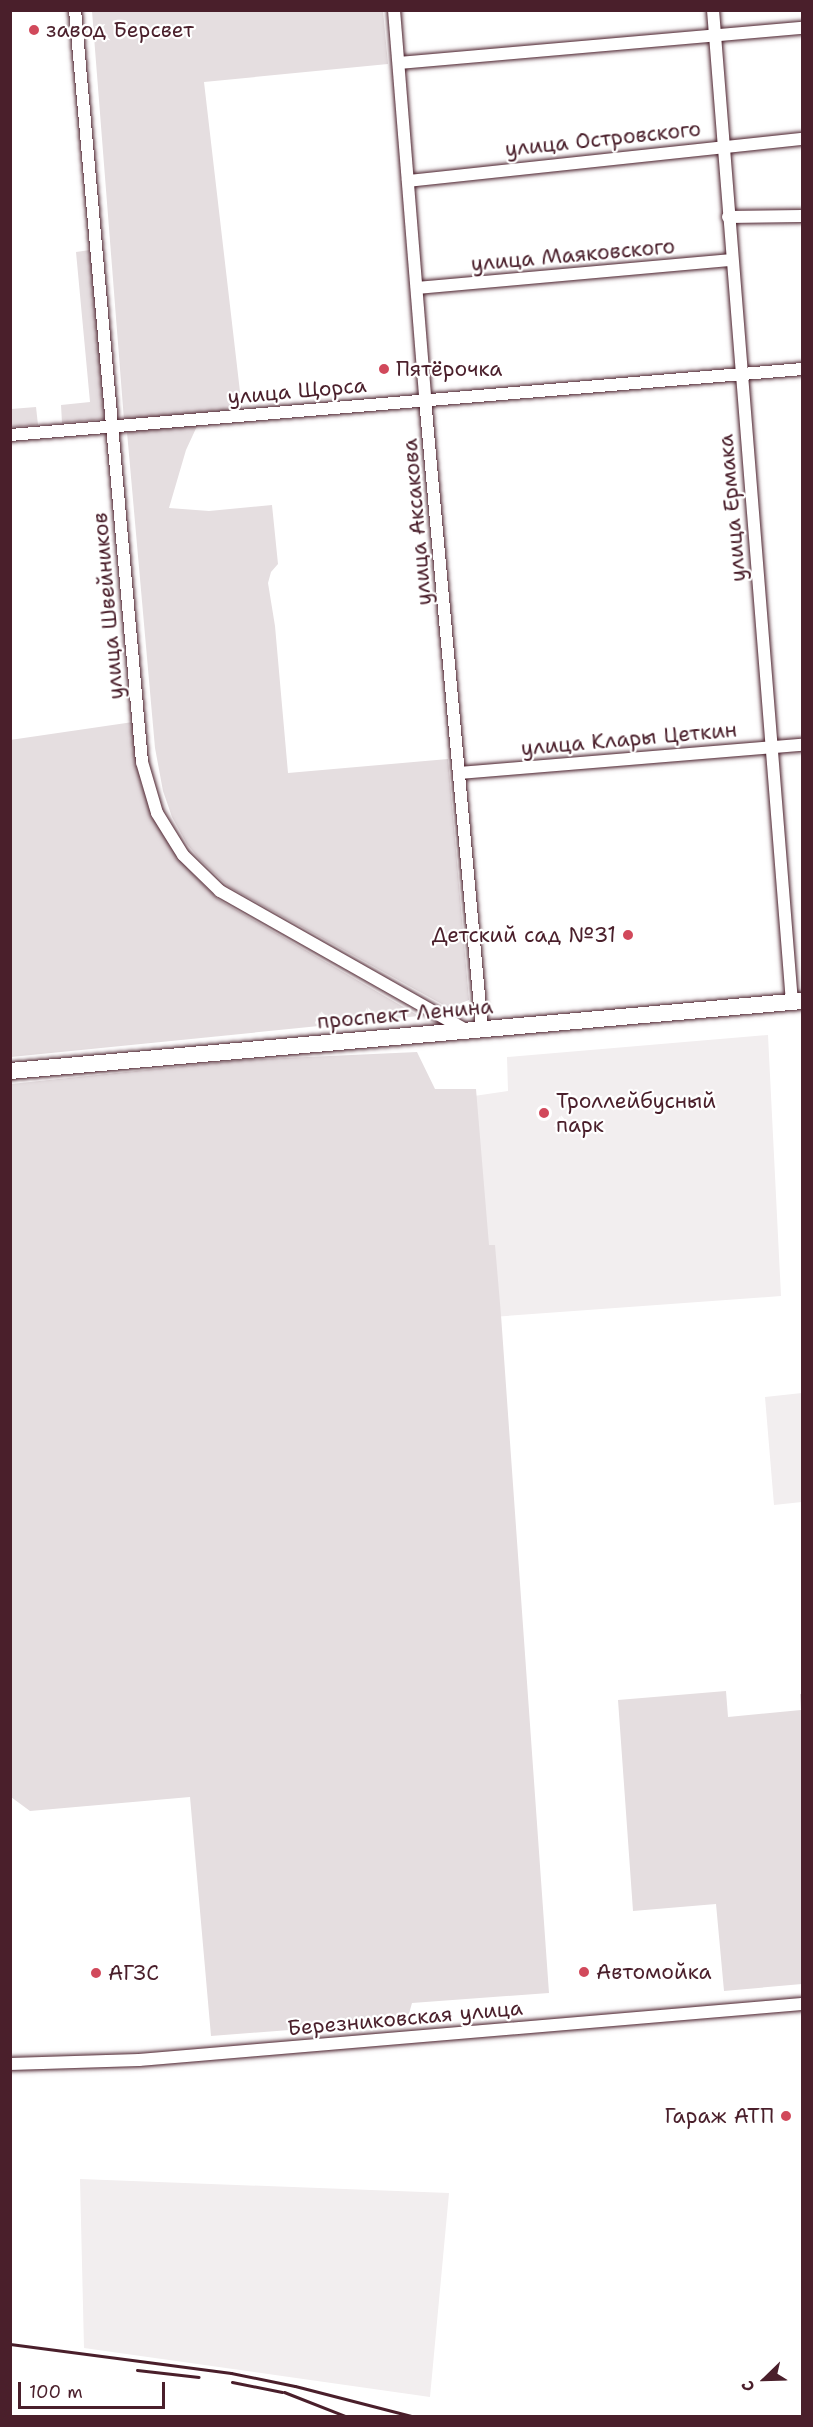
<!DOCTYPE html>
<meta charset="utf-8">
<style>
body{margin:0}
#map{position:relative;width:813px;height:2427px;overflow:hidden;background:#fff;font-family:"Shantell Sans",sans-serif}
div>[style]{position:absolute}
.built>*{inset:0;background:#f2eeef}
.green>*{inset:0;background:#e5dee0}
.roads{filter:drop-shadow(0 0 2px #4a1f2b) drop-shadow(0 0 2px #4a1f2b)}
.minor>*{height:12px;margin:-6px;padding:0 6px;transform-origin:6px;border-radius:6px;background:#fff}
.major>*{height:16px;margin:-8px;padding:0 8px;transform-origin:8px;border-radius:8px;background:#fff}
.rail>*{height:3px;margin:-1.5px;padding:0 1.5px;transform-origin:1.5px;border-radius:1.5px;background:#4a1f2b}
.dots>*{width:16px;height:16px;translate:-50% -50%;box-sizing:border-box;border:3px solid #fff;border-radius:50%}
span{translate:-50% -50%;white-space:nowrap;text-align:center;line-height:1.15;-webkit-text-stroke:4.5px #fff;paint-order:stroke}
.poi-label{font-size:21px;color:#4a1f2b}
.left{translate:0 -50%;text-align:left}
.right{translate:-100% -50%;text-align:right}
.street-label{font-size:21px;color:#4a1f2b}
.frame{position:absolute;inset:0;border:12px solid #4a1f2b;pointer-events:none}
.north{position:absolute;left:735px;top:2349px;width:60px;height:60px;-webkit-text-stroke:4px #fff;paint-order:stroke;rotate:247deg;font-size:16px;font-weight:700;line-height:24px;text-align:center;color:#4a1f2b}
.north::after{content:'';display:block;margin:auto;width:21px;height:27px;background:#4a1f2b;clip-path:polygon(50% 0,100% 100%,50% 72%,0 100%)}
.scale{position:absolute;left:18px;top:2382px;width:147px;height:27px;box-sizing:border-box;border:3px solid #4a1f2b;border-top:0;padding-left:8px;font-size:18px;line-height:21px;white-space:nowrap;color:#4a1f2b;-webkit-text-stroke:4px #fff;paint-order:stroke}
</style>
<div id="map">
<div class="built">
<div style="clip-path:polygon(768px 1035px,781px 1296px,492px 1317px,474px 1096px,508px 1091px,507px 1057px)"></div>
<div style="clip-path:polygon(802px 1393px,802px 1502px,774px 1505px,765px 1397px)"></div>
<div style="clip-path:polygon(80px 2179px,449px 2193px,430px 2397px,84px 2348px)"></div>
</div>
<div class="green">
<div style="clip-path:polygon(92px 11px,383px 11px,388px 64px,204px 82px,242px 409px,124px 420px)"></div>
<div style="clip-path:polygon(90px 250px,105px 419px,62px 423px,61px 405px,90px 402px,76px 252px)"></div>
<div style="clip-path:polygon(36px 407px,38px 425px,11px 427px,11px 409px)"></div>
<div style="clip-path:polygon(198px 424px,186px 450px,169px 508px,209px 511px,272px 505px,278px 564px,271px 572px,268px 583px,275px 626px,288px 773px,448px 759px,469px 1000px,449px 1008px,229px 887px,200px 860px,187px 844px,172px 817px,163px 791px,155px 748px,127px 432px)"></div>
<div style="clip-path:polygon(133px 722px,141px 784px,163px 834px,189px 870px,219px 900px,419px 1016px,11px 1057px,10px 740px)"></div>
<div style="clip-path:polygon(417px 1052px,435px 1089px,476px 1089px,489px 1245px,495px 1245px,501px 1315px,549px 1993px,412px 2003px,407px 2021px,211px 2036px,190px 1797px,30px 1811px,11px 1797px,11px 1084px,241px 1060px)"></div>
<div style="clip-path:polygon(726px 1691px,728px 1717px,801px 1710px,800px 1694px,802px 1694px,802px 1984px,724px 1991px,716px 1904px,633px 1911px,618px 1700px)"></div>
</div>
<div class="roads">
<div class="minor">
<div style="left:75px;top:10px;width:755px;rotate:84.91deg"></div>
<div style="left:142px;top:762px;width:53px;rotate:73.6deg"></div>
<div style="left:157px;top:813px;width:49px;rotate:58.2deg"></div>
<div style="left:183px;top:855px;width:52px;rotate:44.2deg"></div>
<div style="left:220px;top:891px;width:284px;rotate:29.5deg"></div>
<div style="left:394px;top:10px;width:390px;rotate:85.4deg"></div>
<div style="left:425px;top:399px;width:633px;rotate:84.83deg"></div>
<div style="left:713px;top:10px;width:995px;rotate:85.45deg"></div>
<div style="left:399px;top:63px;width:405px;rotate:-5deg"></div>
<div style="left:408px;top:181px;width:396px;rotate:-6.1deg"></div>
<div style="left:728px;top:217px;width:74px;rotate:-0.8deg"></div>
<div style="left:417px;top:288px;width:316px;rotate:-5.1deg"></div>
<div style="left:10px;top:435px;width:795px;rotate:-4.76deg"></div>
<div style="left:459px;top:773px;width:344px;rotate:-4.7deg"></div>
<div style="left:10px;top:2064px;width:129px;rotate:-1.8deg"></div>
<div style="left:139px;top:2060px;width:665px;rotate:-4.83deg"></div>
</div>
<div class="major">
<div style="left:10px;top:1071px;width:795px;rotate:-5.05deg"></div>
</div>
</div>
<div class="rail">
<div style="left:10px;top:2344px;width:223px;rotate:7.5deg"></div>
<div style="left:231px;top:2373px;width:65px;rotate:11.5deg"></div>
<div style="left:295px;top:2386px;width:120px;rotate:14.5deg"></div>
<div style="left:137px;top:2370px;width:62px;rotate:6.4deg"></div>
<div style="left:232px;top:2382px;width:51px;rotate:11.3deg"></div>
<div style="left:284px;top:2392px;width:66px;rotate:21.5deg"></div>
</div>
<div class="dots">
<div style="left:34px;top:30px;background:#d1495b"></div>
<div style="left:384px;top:369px;background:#d1495b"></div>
<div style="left:628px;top:935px;background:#d1495b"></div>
<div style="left:544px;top:1113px;background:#d1495b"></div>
<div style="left:584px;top:1972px;background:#d1495b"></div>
<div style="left:96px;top:1973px;background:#d1495b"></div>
<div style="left:786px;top:2116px;background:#d1495b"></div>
</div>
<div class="poi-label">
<span class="left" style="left:46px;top:30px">завод Берсвет</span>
<span class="left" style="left:396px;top:369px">Пятёрочка</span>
<span class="right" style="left:616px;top:935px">Детский сад №31</span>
<span class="left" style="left:556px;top:1113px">Троллейбусный<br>парк</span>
<span class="left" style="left:596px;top:1972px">Автомойка</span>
<span class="left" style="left:108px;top:1973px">АГЗС</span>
<span class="right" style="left:774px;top:2116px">Гараж АТП</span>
</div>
<div class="street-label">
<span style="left:603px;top:139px;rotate:-6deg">улица Островского</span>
<span style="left:573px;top:255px;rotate:-5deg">улица Маяковского</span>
<span style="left:297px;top:391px;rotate:-5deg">улица Щорса</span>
<span style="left:732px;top:508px;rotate:-95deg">улица Ермака</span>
<span style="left:417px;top:522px;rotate:-95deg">улица Аксакова</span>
<span style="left:108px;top:606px;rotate:-95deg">улица Швейников</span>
<span style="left:629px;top:739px;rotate:-5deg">улица Клары Цеткин</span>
<span style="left:405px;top:1014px;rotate:-5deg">проспект Ленина</span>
<span style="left:405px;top:2018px;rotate:-5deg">Березниковская улица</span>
</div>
<div class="frame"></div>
<div class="north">С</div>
<div class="scale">100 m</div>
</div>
